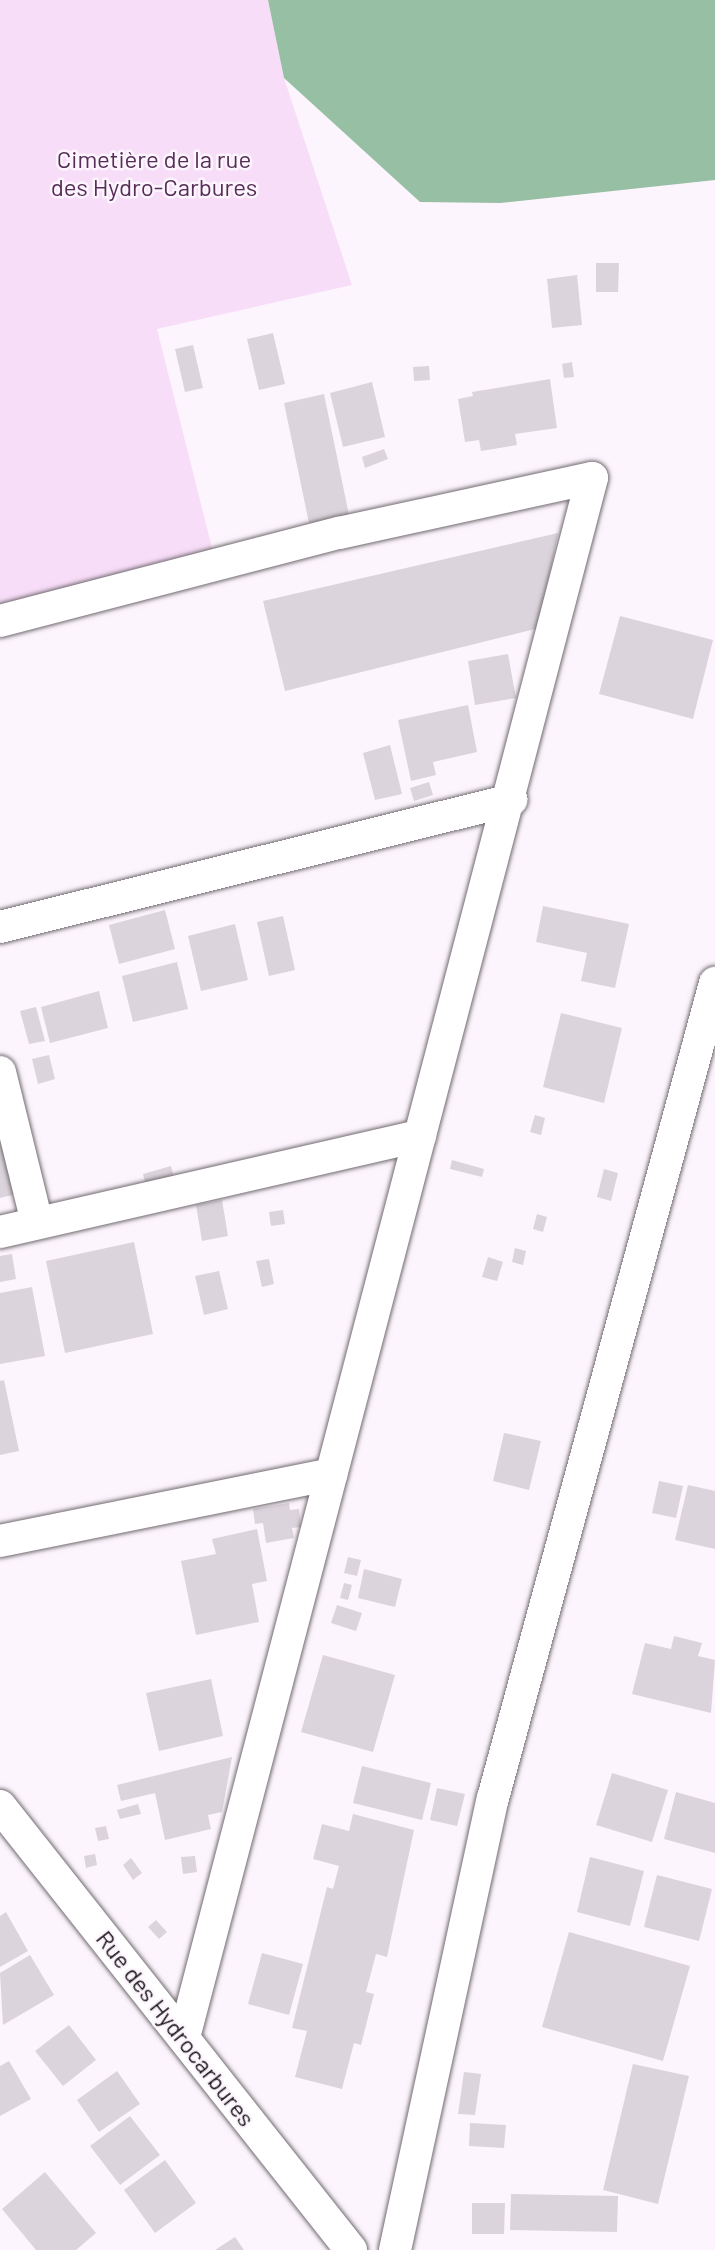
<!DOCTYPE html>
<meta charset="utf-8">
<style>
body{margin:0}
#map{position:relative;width:715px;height:2250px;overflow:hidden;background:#fdf5fd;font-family:Barlow,sans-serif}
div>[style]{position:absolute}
.green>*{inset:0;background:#f8ddf8}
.water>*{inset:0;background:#97bfa4}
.building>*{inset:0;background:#dcd4dc}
.roads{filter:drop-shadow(0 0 2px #726b71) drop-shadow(0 0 2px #726b71)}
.minor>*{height:32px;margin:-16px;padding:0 16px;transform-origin:16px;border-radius:16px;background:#fff}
span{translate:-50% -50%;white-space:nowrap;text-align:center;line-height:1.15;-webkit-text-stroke:5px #fdf5fd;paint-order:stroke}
.park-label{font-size:24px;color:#562d57}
.street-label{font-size:24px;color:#191619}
</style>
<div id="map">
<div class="green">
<div style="clip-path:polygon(0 0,268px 0,284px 78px,352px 285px,157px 329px,214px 556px,0 606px)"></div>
</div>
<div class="water">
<div style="clip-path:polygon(268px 0,715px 0,715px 180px,500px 203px,420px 202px,284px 78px)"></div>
</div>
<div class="building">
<div style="clip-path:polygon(596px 263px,619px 263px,618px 292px,596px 292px)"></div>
<div style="clip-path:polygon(577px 275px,582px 325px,552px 328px,547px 279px)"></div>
<div style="clip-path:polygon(273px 333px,285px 384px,259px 390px,247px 339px)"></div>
<div style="clip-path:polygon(193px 345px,203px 388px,185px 392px,175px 349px)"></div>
<div style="clip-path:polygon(572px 362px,574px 377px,564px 378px,562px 364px)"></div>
<div style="clip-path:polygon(429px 366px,430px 380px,414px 381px,413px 367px)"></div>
<div style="clip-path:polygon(550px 379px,557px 428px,515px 434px,517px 445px,481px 451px,479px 440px,465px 442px,458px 399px,473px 396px,472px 392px)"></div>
<div style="clip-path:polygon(372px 382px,385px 437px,343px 447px,330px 393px)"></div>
<div style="clip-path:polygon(324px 394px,349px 515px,309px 523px,284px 403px)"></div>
<div style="clip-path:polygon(384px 449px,388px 459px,365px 468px,362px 457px)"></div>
<div style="clip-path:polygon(558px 533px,539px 628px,285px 691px,263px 601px)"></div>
<div style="clip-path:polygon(620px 616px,713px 640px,693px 719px,599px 694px)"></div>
<div style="clip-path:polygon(508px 654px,516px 698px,475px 705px,468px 661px)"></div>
<div style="clip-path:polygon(468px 705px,477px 752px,433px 762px,436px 775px,411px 781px,398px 720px)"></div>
<div style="clip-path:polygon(390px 745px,402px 794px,375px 800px,363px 753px)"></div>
<div style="clip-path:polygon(429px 782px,433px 795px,414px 801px,410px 788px)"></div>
<div style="clip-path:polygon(543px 906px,629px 924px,615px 988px,581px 981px,587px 953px,536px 942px)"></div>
<div style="clip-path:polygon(165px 910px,175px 949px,119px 964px,109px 925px)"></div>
<div style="clip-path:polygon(283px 916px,295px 970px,269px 976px,257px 922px)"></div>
<div style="clip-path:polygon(235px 924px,248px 980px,201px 991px,188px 936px)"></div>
<div style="clip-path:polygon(177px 962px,188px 1009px,133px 1022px,122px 976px)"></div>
<div style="clip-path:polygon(99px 991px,108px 1028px,50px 1043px,41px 1007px)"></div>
<div style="clip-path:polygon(36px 1007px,45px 1041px,29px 1044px,20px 1011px)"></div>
<div style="clip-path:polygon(561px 1013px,622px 1028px,604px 1103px,543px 1087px)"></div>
<div style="clip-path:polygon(49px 1055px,55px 1079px,38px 1084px,32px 1059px)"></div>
<div style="clip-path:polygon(0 1101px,21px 1193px,0 1198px)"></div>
<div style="clip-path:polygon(535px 1115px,545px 1118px,541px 1135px,530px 1132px)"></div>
<div style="clip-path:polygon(452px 1160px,484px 1169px,482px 1177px,450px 1169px)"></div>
<div style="clip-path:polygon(171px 1166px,174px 1178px,146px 1186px,143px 1174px)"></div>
<div style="clip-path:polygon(604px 1169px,618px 1173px,611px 1201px,597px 1197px)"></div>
<div style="clip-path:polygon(222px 1200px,228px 1236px,202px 1241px,196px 1205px)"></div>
<div style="clip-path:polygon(283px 1210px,285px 1224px,271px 1226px,269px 1212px)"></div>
<div style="clip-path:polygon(537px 1214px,547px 1217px,543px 1232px,533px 1229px)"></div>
<div style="clip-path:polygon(134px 1242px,153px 1334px,65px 1353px,46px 1261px)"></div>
<div style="clip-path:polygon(515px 1248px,526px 1251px,523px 1265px,512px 1262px)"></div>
<div style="clip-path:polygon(12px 1254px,16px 1279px,0 1282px,0 1256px)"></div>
<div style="clip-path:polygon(488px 1257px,503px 1262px,497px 1281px,482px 1277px)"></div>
<div style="clip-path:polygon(269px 1259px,274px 1284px,262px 1287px,256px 1261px)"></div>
<div style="clip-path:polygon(219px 1271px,228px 1309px,204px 1315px,195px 1276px)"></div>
<div style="clip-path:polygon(32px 1287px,45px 1356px,0 1364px,0 1293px)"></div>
<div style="clip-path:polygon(4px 1380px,19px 1451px,0 1455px,0 1381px)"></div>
<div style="clip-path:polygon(504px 1433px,541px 1441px,529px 1490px,493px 1481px)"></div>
<div style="clip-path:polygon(659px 1481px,683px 1486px,676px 1518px,652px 1513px)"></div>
<div style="clip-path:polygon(688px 1485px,715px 1491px,715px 1549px,675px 1540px)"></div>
<div style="clip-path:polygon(289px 1503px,290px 1510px,299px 1509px,301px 1527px,292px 1528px,294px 1538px,266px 1543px,263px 1523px,255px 1524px,253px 1509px)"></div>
<div style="clip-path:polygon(257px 1529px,267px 1581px,252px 1584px,259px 1622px,196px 1635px,181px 1561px,216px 1554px,212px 1539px)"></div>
<div style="clip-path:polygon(348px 1557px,361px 1560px,357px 1576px,344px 1573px)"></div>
<div style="clip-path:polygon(364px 1569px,402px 1579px,395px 1607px,358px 1598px)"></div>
<div style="clip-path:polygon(344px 1583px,352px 1585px,348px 1600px,340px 1598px)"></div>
<div style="clip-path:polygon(337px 1605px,362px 1613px,356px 1631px,331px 1623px)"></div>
<div style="clip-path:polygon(674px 1636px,702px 1643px,698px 1656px,715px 1660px,711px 1713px,632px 1694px,645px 1643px,671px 1649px)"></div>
<div style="clip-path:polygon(323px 1655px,395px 1675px,373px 1752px,301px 1732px)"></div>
<div style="clip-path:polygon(211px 1679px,223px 1736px,159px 1751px,146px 1693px)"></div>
<div style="clip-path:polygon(232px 1757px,222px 1812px,208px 1815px,211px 1829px,165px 1840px,155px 1793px,121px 1801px,117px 1785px)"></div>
<div style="clip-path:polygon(362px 1766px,431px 1783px,422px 1820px,353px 1803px)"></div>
<div style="clip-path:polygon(612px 1773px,668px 1790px,652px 1842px,596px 1825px)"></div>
<div style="clip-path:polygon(437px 1788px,465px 1794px,457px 1826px,430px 1820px)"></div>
<div style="clip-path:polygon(676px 1792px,715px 1803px,715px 1853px,664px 1839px)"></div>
<div style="clip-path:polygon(138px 1804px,141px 1814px,120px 1819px,117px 1810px)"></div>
<div style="clip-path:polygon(353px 1814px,414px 1830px,387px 1957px,376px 1954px,366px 1992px,374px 1994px,361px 2045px,354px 2043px,342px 2089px,295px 2077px,307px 2031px,292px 2028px,327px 1887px,333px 1889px,339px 1866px,313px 1859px,322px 1824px,349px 1831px)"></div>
<div style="clip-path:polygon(106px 1826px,109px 1839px,98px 1841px,95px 1828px)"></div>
<div style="clip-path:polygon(95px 1854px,97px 1865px,86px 1868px,84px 1856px)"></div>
<div style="clip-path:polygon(195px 1856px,197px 1872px,183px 1874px,181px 1857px)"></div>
<div style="clip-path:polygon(590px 1857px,644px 1871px,630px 1926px,577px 1912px)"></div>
<div style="clip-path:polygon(131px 1858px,142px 1873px,133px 1880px,123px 1865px)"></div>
<div style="clip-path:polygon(657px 1875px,712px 1889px,699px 1941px,644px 1927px)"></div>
<div style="clip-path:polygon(6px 1912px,28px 1951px,0 1967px,0 1916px)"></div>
<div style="clip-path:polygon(156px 1920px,167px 1932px,159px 1939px,148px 1927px)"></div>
<div style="clip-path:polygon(569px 1932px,690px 1966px,663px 2061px,542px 2027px)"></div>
<div style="clip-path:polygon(262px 1953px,303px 1964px,289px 2015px,248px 2004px)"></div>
<div style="clip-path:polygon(30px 1955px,54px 1995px,3px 2025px,0 1973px)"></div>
<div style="clip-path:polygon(69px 2025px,96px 2060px,63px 2086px,35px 2051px)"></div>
<div style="clip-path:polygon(9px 2061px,31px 2099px,0 2116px,0 2066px)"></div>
<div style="clip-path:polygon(633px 2064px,689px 2076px,658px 2204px,603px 2190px)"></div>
<div style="clip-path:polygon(117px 2071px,140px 2104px,99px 2132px,77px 2100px)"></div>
<div style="clip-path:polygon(464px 2072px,481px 2074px,475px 2115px,458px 2114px)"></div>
<div style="clip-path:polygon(130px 2116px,160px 2155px,120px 2185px,90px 2146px)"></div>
<div style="clip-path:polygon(470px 2123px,506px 2125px,504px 2148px,469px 2146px)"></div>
<div style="clip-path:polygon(165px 2160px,196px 2203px,155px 2233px,124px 2190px)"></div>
<div style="clip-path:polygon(45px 2172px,96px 2233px,76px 2250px,36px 2250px,2px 2209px)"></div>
<div style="clip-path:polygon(511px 2194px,618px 2196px,617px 2232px,510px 2230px)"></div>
<div style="clip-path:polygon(472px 2203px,505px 2203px,504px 2234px,472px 2234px)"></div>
<div style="clip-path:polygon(235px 2237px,244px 2250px,215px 2250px)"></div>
</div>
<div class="roads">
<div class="minor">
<div style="left:0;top:621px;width:350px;rotate:-14.6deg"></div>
<div style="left:339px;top:533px;width:259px;rotate:-12.3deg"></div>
<div style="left:592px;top:478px;width:1612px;rotate:104.66deg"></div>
<div style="left:0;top:927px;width:527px;rotate:-13.96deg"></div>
<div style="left:0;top:1072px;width:155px;rotate:76.2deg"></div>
<div style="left:0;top:1232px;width:431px;rotate:-12.9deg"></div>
<div style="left:0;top:1541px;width:338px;rotate:-11.4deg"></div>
<div style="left:0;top:1806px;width:566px;rotate:51.67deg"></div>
<div style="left:395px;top:2250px;width:463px;rotate:-77.8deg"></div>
<div style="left:493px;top:1798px;width:845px;rotate:-74.76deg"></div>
</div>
</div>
<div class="park-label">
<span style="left:154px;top:173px">Cimetière de la rue<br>des Hydro-Carbures</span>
</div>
<div class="street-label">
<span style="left:176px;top:2028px;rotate:52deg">Rue des Hydrocarbures</span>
</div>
</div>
